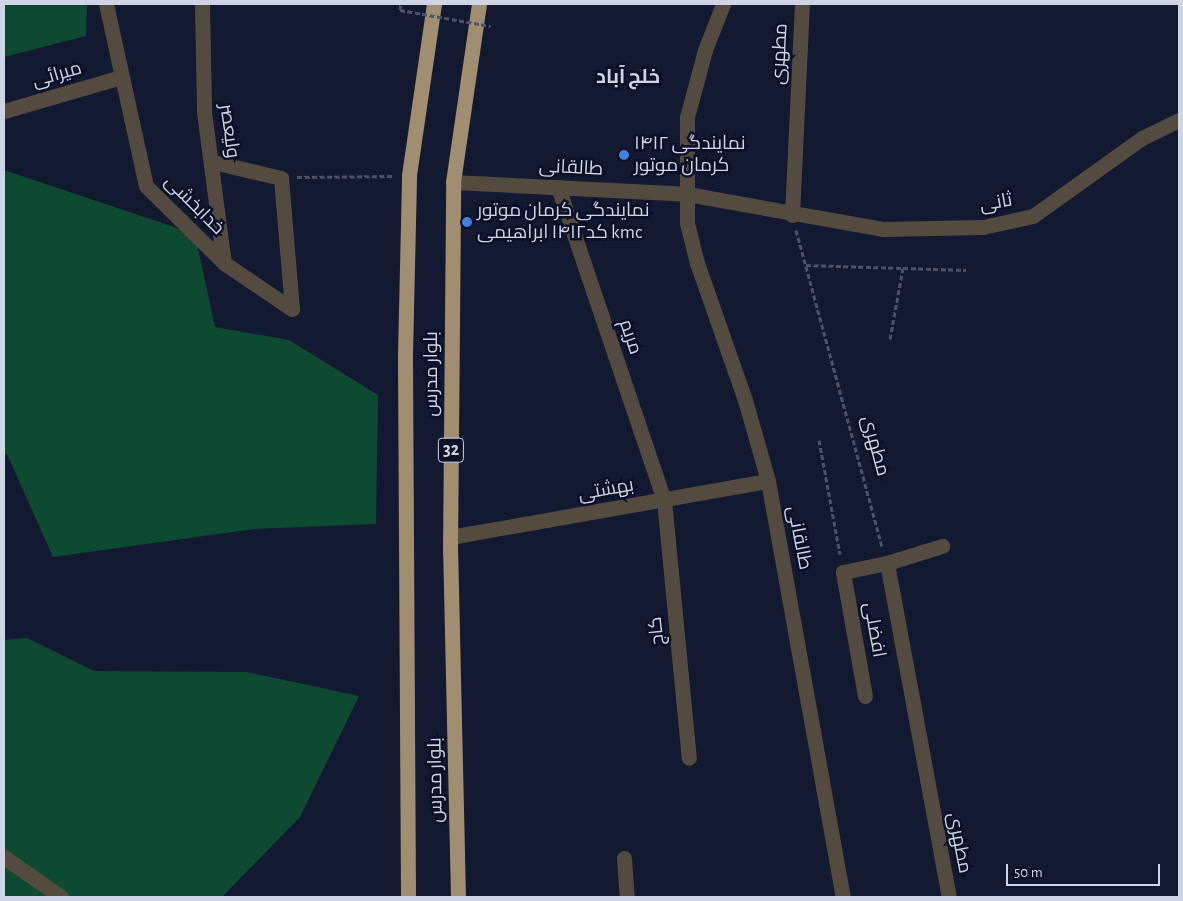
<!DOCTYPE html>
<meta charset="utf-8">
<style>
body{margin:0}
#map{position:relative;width:1183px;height:901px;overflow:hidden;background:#121931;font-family:"Alegreya Sans",Cairo,sans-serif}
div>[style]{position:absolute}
.green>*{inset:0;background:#0e4a31}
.path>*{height:3px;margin-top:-1.5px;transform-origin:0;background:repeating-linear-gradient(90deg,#4c5368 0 5px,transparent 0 7.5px)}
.street>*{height:15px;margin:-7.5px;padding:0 7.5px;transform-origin:7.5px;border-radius:7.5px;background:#534b3f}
.highway>*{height:15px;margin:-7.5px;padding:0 7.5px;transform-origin:7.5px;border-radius:7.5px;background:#a18e70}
.path-bridge>*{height:3px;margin-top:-1.5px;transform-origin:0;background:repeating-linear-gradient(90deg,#4c5368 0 5px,transparent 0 7.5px)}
.dots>*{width:14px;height:14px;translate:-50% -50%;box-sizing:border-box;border:2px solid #0a1027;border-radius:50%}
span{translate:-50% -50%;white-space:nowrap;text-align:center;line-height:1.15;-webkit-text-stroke:5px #0a1027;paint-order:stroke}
.shield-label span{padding:1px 4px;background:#0a1027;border:1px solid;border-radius:4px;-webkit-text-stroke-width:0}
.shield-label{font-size:18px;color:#cfd5e5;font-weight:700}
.street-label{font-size:19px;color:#cfd5e5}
.poi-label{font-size:19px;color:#cfd5e5}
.left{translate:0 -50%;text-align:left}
.neighbourhood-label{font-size:20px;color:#cfd5e5;font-weight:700}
.frame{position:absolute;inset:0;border:5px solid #cfd5e5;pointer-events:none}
.scale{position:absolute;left:1006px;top:864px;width:154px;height:22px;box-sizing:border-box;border:2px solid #cfd5e5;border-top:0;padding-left:6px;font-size:15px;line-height:18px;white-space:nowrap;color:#cfd5e5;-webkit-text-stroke:4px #0a1027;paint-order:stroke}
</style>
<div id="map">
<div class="green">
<div style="clip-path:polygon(4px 4px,87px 4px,86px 36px,4px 57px)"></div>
<div style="clip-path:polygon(4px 170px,195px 234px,215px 327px,289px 340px,378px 395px,376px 524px,254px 529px,53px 557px,7px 454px,4px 455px)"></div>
<div style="clip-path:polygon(27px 638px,94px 671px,247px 672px,359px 696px,300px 817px,222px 897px,4px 897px,4px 640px)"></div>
</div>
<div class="path">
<div style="left:400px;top:10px;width:6px;rotate:-81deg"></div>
<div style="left:297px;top:177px;width:96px;rotate:-0.6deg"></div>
<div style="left:796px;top:230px;width:328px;rotate:74.8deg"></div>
<div style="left:806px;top:265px;width:160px;rotate:1.8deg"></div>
<div style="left:890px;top:339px;width:72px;rotate:-79.6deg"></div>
<div style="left:819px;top:440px;width:116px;rotate:79.6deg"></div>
</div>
<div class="street">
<div style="left:106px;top:4px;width:186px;rotate:77.6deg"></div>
<div style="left:146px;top:186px;width:110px;rotate:44.6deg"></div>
<div style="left:224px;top:263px;width:82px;rotate:34.1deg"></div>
<div style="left:202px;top:4px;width:108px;rotate:88.9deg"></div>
<div style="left:204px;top:112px;width:152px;rotate:82.5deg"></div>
<div style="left:723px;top:4px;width:49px;rotate:111.4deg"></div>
<div style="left:705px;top:50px;width:69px;rotate:105deg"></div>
<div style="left:687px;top:117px;width:106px;rotate:90deg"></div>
<div style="left:687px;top:223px;width:41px;rotate:76deg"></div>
<div style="left:697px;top:263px;width:145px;rotate:70.7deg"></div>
<div style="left:745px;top:400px;width:84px;rotate:74.1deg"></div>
<div style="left:768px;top:481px;width:423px;rotate:79.8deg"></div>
<div style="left:4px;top:111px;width:122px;rotate:-16.2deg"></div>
<div style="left:213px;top:162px;width:70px;rotate:13.2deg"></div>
<div style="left:281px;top:178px;width:131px;rotate:85.2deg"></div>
<div style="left:453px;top:182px;width:234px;rotate:2.9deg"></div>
<div style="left:687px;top:194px;width:200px;rotate:10.1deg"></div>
<div style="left:884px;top:229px;width:99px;rotate:-1.2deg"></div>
<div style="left:983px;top:227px;width:51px;rotate:-12.4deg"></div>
<div style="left:1033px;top:216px;width:134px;rotate:-35.6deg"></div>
<div style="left:1142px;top:138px;width:41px;rotate:-25.9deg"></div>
<div style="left:558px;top:187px;width:330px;rotate:71.3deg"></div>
<div style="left:664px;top:500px;width:259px;rotate:84.5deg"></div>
<div style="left:792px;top:215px;width:211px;rotate:-87.3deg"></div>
<div style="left:450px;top:537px;width:323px;rotate:-10deg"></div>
<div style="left:887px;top:563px;width:340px;rotate:79.5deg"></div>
<div style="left:865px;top:696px;width:126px;rotate:-100.1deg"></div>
<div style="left:843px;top:572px;width:45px;rotate:-11.6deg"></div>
<div style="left:887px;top:563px;width:58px;rotate:-17.2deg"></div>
<div style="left:4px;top:857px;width:70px;rotate:35.1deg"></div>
<div style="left:624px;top:858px;width:39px;rotate:86deg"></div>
</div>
<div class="highway">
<div style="left:408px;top:897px;width:542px;rotate:-90.32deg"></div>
<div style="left:405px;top:355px;width:180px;rotate:-88.7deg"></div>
<div style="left:409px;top:175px;width:173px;rotate:-81.7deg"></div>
<div style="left:458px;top:897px;width:345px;rotate:-91.3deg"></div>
<div style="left:450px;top:552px;width:370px;rotate:-89.5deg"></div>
<div style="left:453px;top:182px;width:180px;rotate:-81.7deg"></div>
</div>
<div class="path-bridge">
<div style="left:400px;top:10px;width:92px;rotate:10deg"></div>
</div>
<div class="dots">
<div style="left:624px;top:155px;background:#3f7fe0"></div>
<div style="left:467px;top:222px;background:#3f7fe0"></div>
</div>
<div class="shield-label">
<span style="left:451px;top:450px">32</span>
</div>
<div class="street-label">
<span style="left:780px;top:54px;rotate:-87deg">مطهری</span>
<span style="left:57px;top:75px;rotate:-16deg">میرائی</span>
<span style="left:229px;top:131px;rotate:82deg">ولیعصر</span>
<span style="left:571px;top:168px;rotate:3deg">طالقانی</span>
<span style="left:996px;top:203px;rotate:-10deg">ثانی</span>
<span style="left:194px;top:205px;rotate:45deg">خدابخشی</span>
<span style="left:630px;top:337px;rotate:71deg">مریم</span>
<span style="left:432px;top:374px;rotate:-90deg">بلوار مدرس</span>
<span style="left:875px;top:446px;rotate:75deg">مطهری</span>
<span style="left:606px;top:490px;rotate:-10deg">بهشتی</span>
<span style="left:799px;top:538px;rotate:79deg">طالقانی</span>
<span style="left:874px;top:630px;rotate:80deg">افضلی</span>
<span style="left:657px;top:631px;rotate:-96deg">کاج</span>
<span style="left:436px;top:780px;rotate:-91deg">بلوار مدرس</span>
<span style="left:959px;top:843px;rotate:79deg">مطهری</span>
</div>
<div class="poi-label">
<span class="left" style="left:634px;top:155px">نمایندگی ۱۴۱۲<br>کرمان موتور</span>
<span class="left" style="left:477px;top:222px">نمایندگی کرمان موتور<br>کد۱۴۱۲ ابراهیمی kmc</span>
</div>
<div class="neighbourhood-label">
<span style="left:628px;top:77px">خلج آباد</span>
</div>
<div class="frame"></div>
<div class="scale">50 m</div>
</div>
